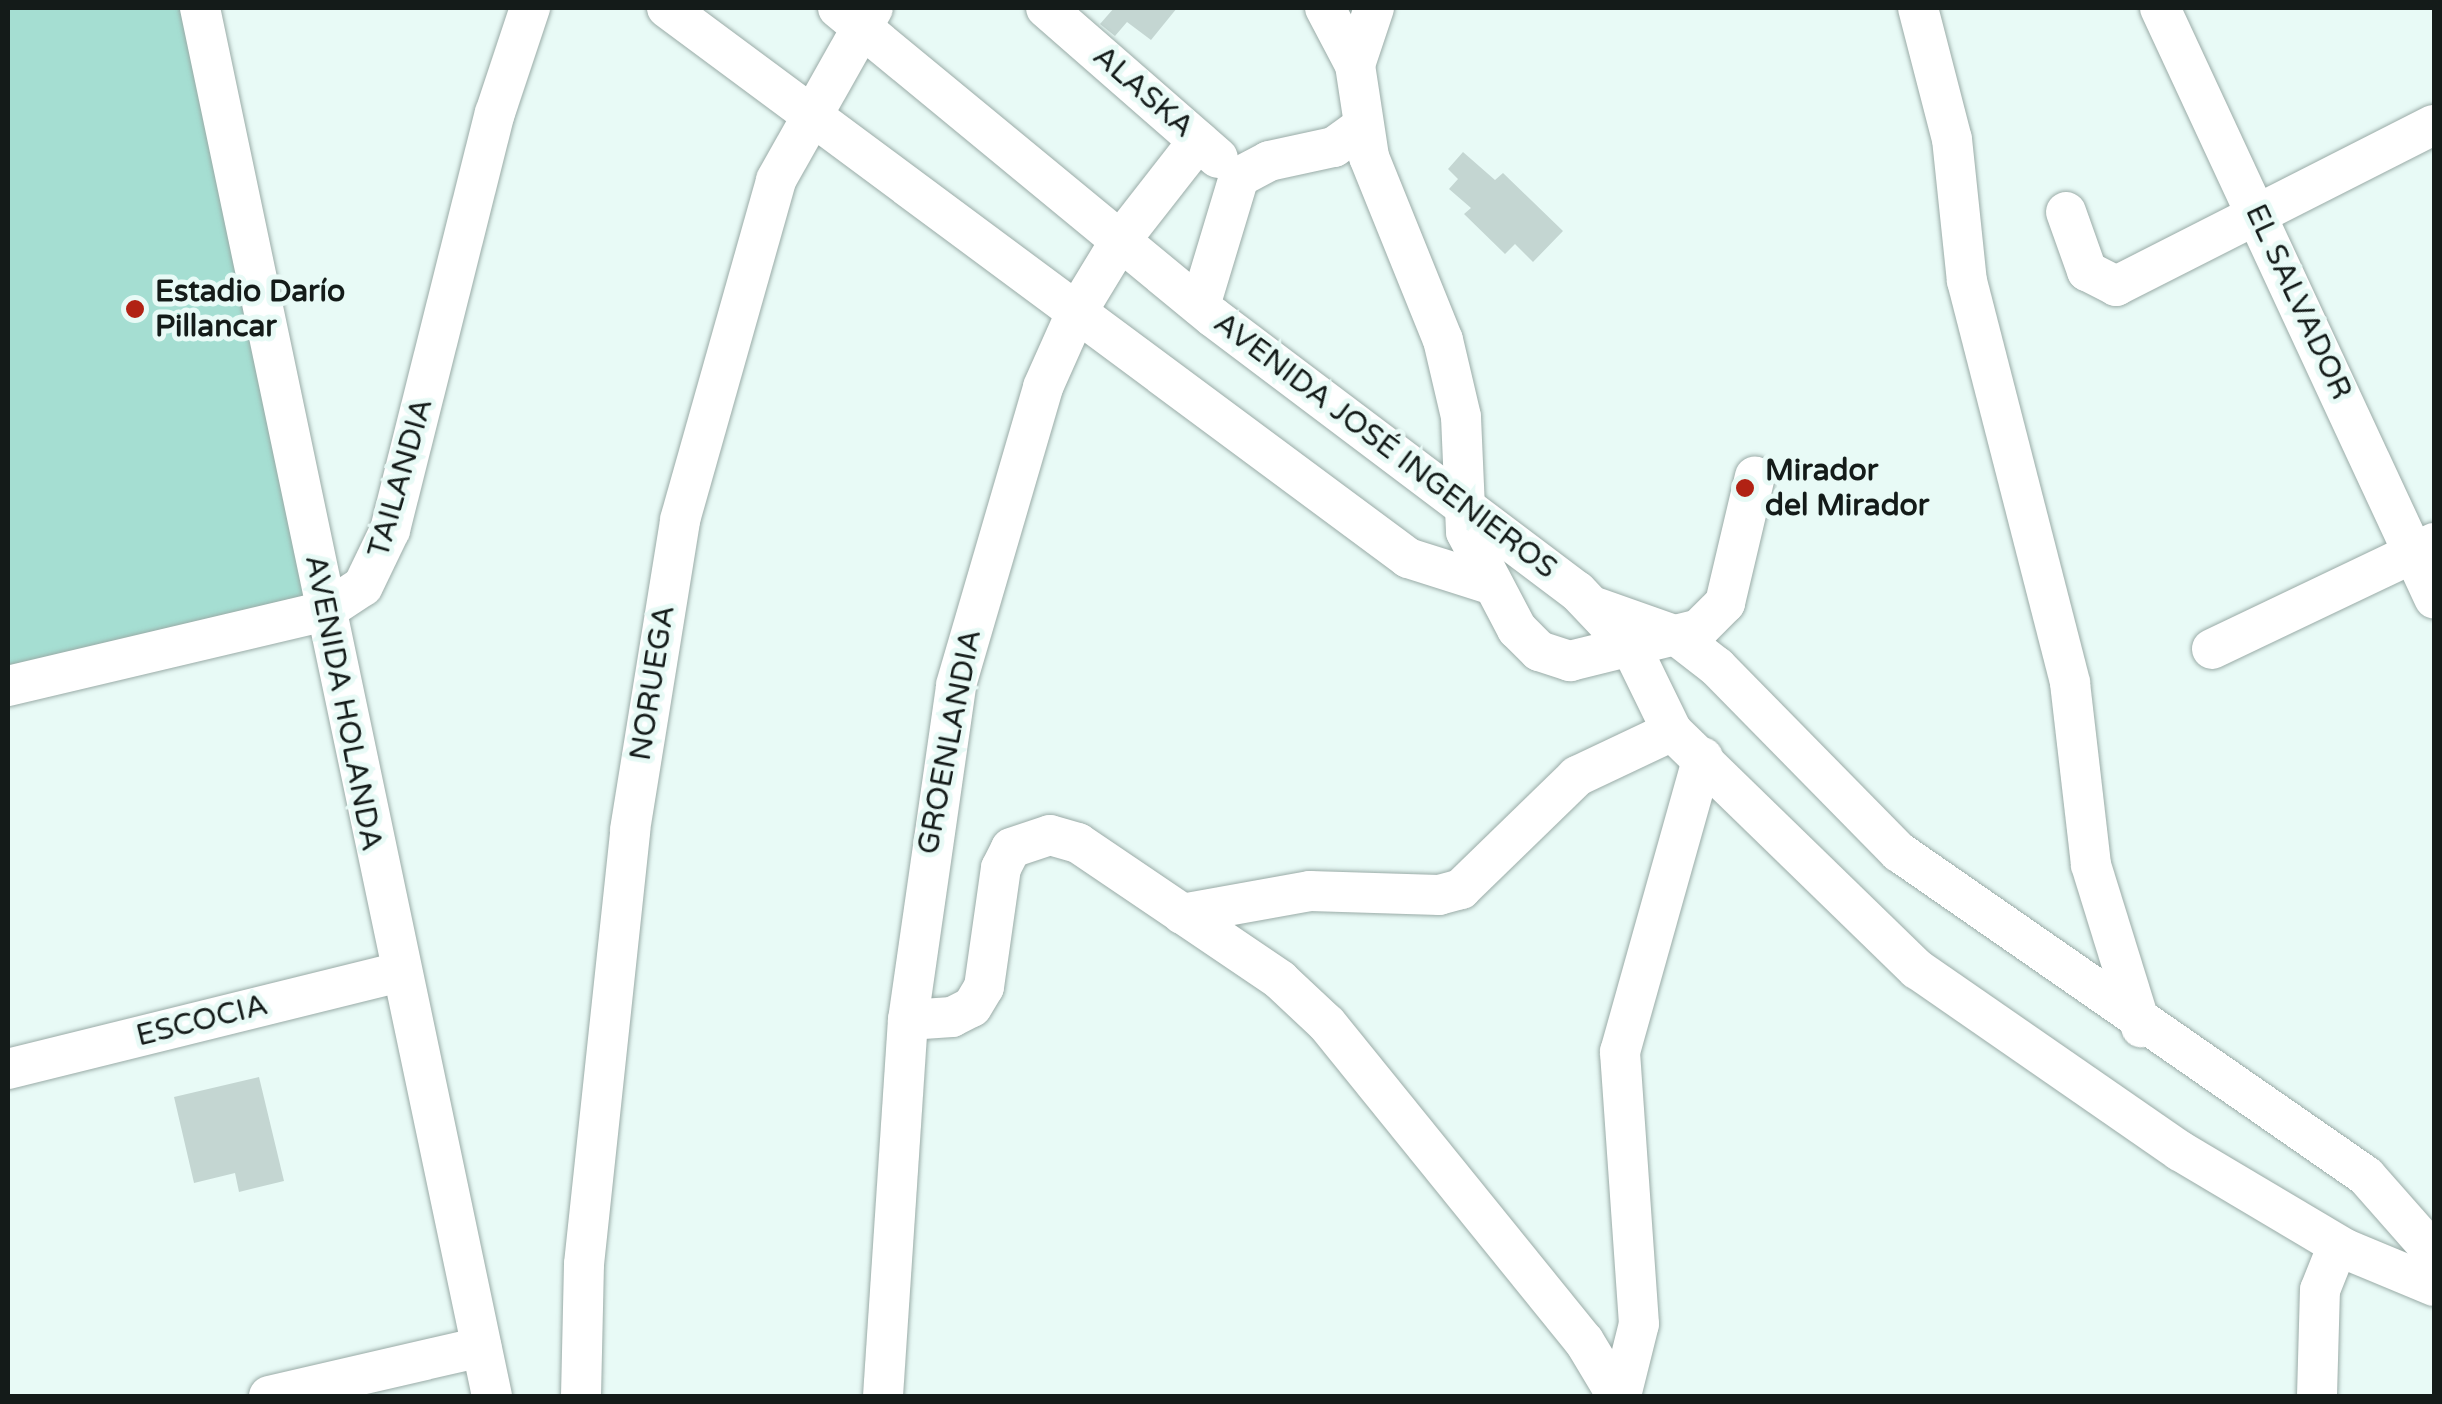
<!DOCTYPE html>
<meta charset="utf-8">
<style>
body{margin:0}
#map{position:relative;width:2442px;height:1404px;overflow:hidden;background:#e8faf6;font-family:"Varela Round",sans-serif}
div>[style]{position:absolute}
.green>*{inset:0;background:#a5ded2}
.building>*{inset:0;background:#c4d6d2}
.roads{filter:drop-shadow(0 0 2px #9aaba7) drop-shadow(0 0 2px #9aaba7)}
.minor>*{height:40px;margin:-20px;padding:0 20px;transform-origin:20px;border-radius:20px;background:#fff}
.dots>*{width:28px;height:28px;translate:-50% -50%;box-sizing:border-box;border:5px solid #e8faf6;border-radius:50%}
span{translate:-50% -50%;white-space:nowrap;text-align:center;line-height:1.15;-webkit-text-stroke:10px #e8faf6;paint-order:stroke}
.street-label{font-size:30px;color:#141b19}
.poi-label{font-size:30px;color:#141b19;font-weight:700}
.left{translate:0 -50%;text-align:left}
.frame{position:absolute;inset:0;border:10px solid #141b19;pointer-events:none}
</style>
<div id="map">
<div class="green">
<div style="clip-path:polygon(8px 8px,200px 8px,325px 611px,8px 686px)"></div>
</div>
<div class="building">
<div style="clip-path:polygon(1114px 8px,1177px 8px,1151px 40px,1127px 22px,1115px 36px,1100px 24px)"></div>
<div style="clip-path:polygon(1463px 152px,1495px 180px,1503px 173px,1563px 231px,1533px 262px,1515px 244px,1505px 254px,1464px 214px,1471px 208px,1449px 189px,1458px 179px,1448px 169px)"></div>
<div style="clip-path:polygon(259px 1077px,284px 1181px,239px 1192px,235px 1173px,194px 1183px,174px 1097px)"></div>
</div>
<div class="roads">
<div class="minor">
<div style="left:200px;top:8px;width:1418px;rotate:78.12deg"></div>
<div style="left:667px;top:8px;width:923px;rotate:36.58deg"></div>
<div style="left:1408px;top:558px;width:89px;rotate:17.6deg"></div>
<div style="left:838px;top:8px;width:486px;rotate:39.5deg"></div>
<div style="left:1213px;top:317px;width:456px;rotate:37deg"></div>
<div style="left:1577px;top:591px;width:80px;rotate:46.5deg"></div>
<div style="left:1632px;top:649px;width:91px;rotate:64deg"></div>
<div style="left:1672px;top:731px;width:342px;rotate:44.2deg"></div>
<div style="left:1917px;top:969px;width:320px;rotate:34.7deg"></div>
<div style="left:2180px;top:1151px;width:192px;rotate:30.7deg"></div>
<div style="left:2345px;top:1249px;width:96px;rotate:22.6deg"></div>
<div style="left:1046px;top:8px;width:228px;rotate:41.1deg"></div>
<div style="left:1325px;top:8px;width:64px;rotate:62.2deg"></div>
<div style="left:1355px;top:65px;width:93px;rotate:81.3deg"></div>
<div style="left:1369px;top:157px;width:197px;rotate:68deg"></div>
<div style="left:1443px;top:340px;width:79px;rotate:76.8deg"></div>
<div style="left:1461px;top:417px;width:115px;rotate:87.5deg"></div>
<div style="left:1466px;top:532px;width:110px;rotate:62.3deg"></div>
<div style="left:1517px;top:629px;width:31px;rotate:45deg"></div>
<div style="left:1539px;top:651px;width:33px;rotate:18deg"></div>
<div style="left:1570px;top:661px;width:133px;rotate:-13.9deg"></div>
<div style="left:1699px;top:629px;width:37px;rotate:-45deg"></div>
<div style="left:1725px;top:603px;width:130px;rotate:-76.7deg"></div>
<div style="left:1918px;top:8px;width:135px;rotate:75.5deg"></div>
<div style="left:1952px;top:139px;width:143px;rotate:84deg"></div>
<div style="left:1967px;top:281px;width:415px;rotate:75.6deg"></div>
<div style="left:2070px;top:683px;width:183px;rotate:83.4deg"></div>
<div style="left:2091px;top:865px;width:170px;rotate:72.8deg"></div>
<div style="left:2160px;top:8px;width:651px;rotate:65.09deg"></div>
<div style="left:1355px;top:65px;width:60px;rotate:-71.6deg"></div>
<div style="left:2066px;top:212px;width:63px;rotate:70.4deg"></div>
<div style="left:2087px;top:271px;width:33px;rotate:27deg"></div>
<div style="left:2116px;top:286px;width:356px;rotate:-26.9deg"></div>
<div style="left:1200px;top:306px;width:135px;rotate:-73.2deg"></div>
<div style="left:1239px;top:177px;width:34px;rotate:-28deg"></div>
<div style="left:1269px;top:161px;width:66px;rotate:-12.2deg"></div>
<div style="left:1334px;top:147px;width:36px;rotate:-36deg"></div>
<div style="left:1598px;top:608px;width:84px;rotate:19.5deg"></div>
<div style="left:1677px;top:636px;width:51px;rotate:37.8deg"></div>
<div style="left:1717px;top:667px;width:260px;rotate:45.5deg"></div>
<div style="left:1899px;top:852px;width:568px;rotate:34.75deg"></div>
<div style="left:2366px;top:1176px;width:103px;rotate:48.6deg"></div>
<div style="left:2212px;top:649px;width:246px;rotate:-25.5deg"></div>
<div style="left:8px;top:686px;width:326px;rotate:-13.3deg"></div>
<div style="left:325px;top:611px;width:45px;rotate:-33.3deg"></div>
<div style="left:363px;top:586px;width:62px;rotate:-64.3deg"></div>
<div style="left:390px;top:530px;width:430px;rotate:-75.9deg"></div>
<div style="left:495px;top:113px;width:111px;rotate:-71.6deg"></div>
<div style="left:1182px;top:914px;width:130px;rotate:-10.2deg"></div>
<div style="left:1310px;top:891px;width:129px;rotate:1.8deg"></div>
<div style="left:1439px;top:895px;width:23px;rotate:-15deg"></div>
<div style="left:1461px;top:889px;width:162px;rotate:-44.2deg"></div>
<div style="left:1577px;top:776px;width:105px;rotate:-25.3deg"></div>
<div style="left:908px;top:1020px;width:44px;rotate:-3.9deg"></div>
<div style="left:952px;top:1017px;width:22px;rotate:-27deg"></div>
<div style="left:972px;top:1007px;width:23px;rotate:-59deg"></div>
<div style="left:984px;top:987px;width:120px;rotate:-81.9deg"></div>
<div style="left:1001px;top:868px;width:22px;rotate:-63deg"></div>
<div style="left:1011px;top:848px;width:41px;rotate:-18.4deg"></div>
<div style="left:1050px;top:835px;width:29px;rotate:16deg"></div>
<div style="left:1078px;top:843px;width:244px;rotate:34.1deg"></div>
<div style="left:1280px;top:980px;width:64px;rotate:43.1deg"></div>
<div style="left:1327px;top:1024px;width:408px;rotate:51deg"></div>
<div style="left:1584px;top:1341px;width:64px;rotate:59deg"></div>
<div style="left:8px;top:1069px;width:401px;rotate:-13.9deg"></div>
<div style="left:269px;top:1396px;width:218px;rotate:-13deg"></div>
<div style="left:581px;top:1396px;width:132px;rotate:-88.7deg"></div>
<div style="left:584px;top:1264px;width:436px;rotate:-83.9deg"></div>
<div style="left:630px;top:830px;width:314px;rotate:-80.8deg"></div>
<div style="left:680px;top:520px;width:353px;rotate:-74.2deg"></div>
<div style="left:776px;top:180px;width:197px;rotate:-60.6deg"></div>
<div style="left:883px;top:1396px;width:377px;rotate:-86.2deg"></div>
<div style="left:908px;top:1020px;width:338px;rotate:-81.8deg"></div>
<div style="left:956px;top:685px;width:310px;rotate:-73.7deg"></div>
<div style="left:1043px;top:387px;width:79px;rotate:-66deg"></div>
<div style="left:1075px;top:315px;width:87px;rotate:-58.7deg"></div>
<div style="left:1120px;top:241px;width:127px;rotate:-52deg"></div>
<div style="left:1621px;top:1396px;width:74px;rotate:-76deg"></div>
<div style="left:1639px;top:1324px;width:273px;rotate:-94deg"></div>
<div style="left:1620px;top:1052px;width:306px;rotate:-74.3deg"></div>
<div style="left:2317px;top:1396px;width:106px;rotate:-88.4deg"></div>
<div style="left:2320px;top:1290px;width:48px;rotate:-68.2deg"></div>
</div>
</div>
<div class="dots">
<div style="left:135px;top:309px;background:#b12214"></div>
<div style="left:1745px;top:488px;background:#b12214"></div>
</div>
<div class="street-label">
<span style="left:1143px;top:92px;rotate:41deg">ALASKA</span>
<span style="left:2298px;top:302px;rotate:65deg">EL SALVADOR</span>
<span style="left:1385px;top:446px;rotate:37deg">AVENIDA JOSÉ INGENIEROS</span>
<span style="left:401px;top:478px;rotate:-74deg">TAILANDIA</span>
<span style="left:653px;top:683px;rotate:-81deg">NORUEGA</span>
<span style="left:343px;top:703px;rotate:79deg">AVENIDA HOLANDA</span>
<span style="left:950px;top:742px;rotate:-79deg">GROENLANDIA</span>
<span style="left:202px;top:1021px;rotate:-14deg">ESCOCIA</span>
</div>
<div class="poi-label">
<span class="left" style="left:155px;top:309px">Estadio Darío<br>Pillancar</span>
<span class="left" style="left:1765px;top:488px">Mirador<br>del Mirador</span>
</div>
<div class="frame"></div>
</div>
